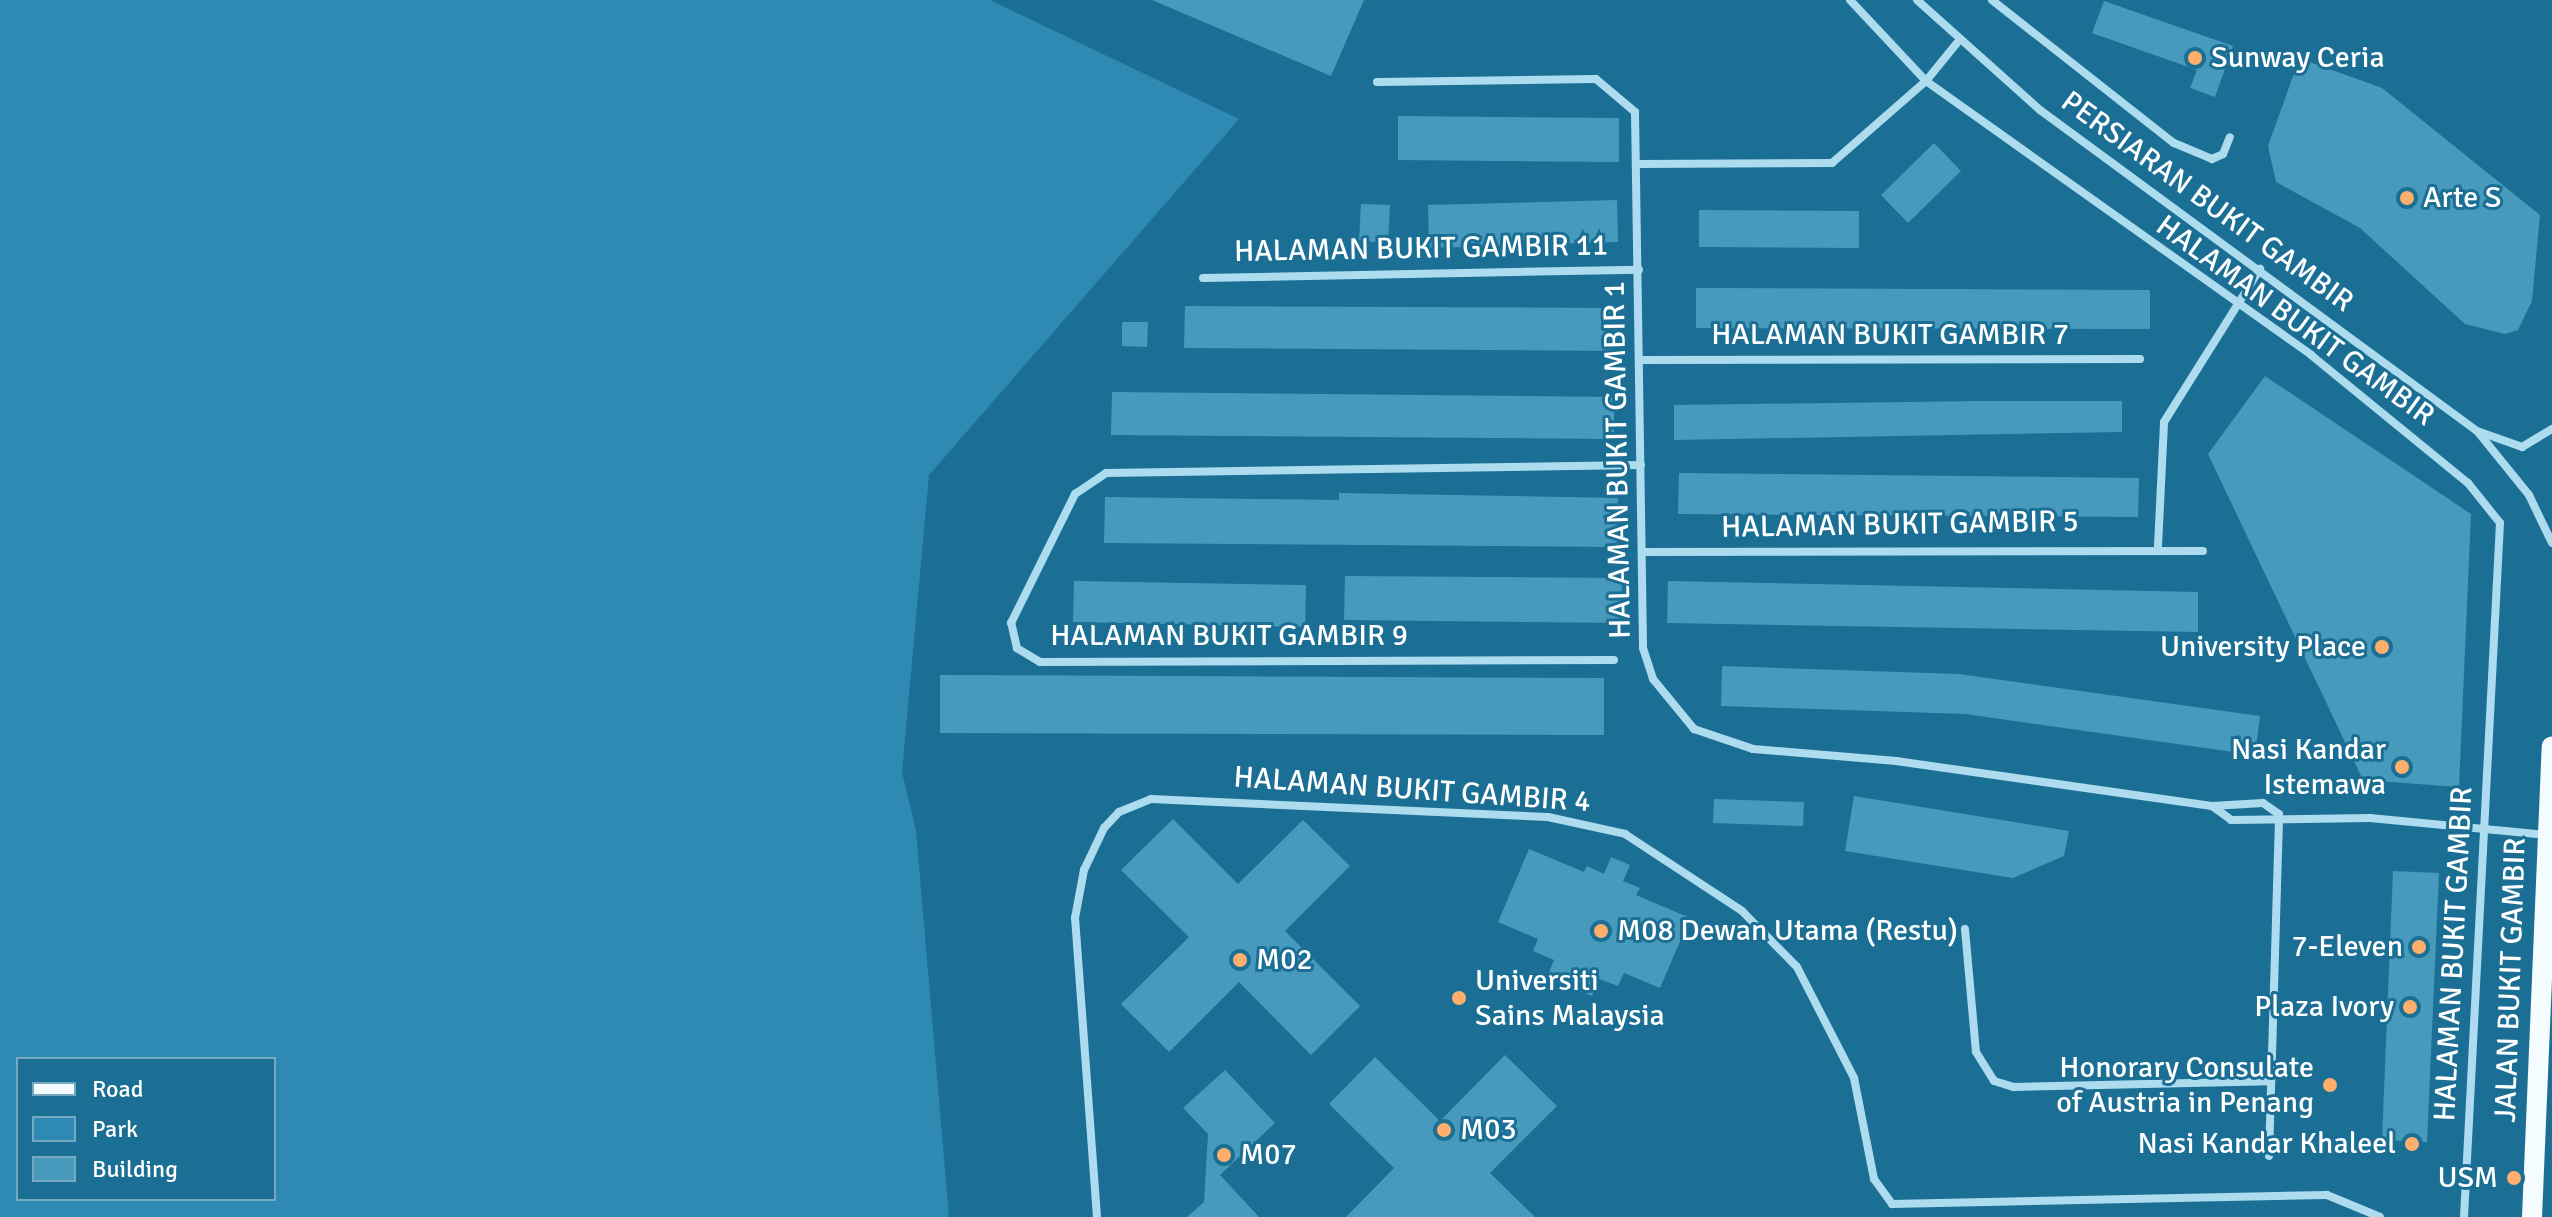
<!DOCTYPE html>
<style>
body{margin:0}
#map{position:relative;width:2552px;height:1217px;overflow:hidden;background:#1b6f95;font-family:Signika,sans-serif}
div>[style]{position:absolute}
.green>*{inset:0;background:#2f8ab3}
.building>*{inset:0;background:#489abd}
.minor>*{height:8px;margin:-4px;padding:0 4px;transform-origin:4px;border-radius:4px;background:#addcef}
.primary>*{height:20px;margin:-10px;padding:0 10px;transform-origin:10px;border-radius:10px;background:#f5fcff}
.dots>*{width:22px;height:22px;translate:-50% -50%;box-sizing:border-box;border:4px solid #1b6f95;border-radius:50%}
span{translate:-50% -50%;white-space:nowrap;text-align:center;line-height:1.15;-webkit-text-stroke:6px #1b6f95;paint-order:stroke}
.poi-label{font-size:30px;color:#fff}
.left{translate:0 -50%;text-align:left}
.right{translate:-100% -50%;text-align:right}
.street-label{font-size:30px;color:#fff}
.legend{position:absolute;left:16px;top:1057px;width:260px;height:144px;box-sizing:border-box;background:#1b6f95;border:2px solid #76a9bf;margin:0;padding:10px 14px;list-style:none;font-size:24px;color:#fff}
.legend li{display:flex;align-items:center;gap:16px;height:40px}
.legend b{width:40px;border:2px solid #76a9bf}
</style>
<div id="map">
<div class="green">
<div style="clip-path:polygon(evenodd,0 0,990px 0,1239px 119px,929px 475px,902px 772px,916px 831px,949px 1217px,0 1217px,0 0,274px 1059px,274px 1199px,18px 1199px,18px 1059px,274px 1059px)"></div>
</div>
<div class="building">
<div style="clip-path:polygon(1152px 0,1364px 0,1331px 76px)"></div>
<div style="clip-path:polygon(2104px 1px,2233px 46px,2215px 97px,2190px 88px,2197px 70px,2092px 33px)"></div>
<div style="clip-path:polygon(2307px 61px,2382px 88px,2540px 215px,2532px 301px,2518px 330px,2505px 334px,2465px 324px,2360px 228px,2276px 182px,2268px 146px,2296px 68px)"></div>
<div style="clip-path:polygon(1398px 116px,1619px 118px,1619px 162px,1398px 160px)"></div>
<div style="clip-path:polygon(1934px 143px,1961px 171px,1908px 223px,1881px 195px)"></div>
<div style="clip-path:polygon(1617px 200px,1618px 242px,1429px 248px,1428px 205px)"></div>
<div style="clip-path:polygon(1361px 204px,1390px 205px,1388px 243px,1359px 241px)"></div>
<div style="clip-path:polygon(1699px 210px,1859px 211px,1859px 248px,1699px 247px)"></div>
<div style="clip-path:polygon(1696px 288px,2150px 290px,2150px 329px,1696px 328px)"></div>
<div style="clip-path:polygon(1185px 306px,1617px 308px,1617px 351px,1184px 348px)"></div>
<div style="clip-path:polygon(1122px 322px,1148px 322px,1147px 347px,1122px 346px)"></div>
<div style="clip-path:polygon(2265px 376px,2471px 514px,2459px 787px,2363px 780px,2208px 454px)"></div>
<div style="clip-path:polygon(1112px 392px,1614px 397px,1614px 439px,1111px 435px)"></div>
<div style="clip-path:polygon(1980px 401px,2122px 401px,2122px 432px,1674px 440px,1674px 405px)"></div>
<div style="clip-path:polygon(1679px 473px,2139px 478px,2138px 517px,1678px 514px)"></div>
<div style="clip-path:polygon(1339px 493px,1618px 498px,1617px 547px,1104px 543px,1105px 497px,1339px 500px)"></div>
<div style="clip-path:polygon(1345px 576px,1622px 578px,1621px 623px,1344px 620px)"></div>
<div style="clip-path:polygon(1074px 581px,1306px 585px,1305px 627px,1073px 622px)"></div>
<div style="clip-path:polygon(1668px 581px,2198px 592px,2198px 632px,1667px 623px)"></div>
<div style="clip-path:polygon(1722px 666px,1959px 674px,2260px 716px,2255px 755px,1965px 714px,1721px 706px)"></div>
<div style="clip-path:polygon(940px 675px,1604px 678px,1604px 735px,940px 733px)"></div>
<div style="clip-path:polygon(1854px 796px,2069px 831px,2064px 856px,2013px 878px,1845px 851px)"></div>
<div style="clip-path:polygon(1714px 799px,1804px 802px,1803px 826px,1713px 823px)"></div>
<div style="clip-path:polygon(1173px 819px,1238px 884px,1303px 820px,1350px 866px,1285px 931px,1360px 1006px,1311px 1055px,1239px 982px,1169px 1052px,1121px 1004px,1189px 937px,1121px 870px)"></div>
<div style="clip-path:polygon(1529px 849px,1584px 872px,1587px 866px,1604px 874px,1611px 857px,1630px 865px,1623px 881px,1640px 888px,1636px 895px,1690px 918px,1660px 988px,1624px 973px,1618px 986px,1599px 979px,1592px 996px,1547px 977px,1554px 960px,1533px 951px,1538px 939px,1498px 922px)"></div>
<div style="clip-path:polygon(2393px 871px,2439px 873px,2427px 1142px,2382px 1140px)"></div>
<div style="clip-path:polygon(1505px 1055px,1557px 1106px,1490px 1173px,1535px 1217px,1346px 1217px,1394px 1168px,1329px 1104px,1375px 1057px,1440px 1121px)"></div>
<div style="clip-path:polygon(1225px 1070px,1275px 1123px,1220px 1175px,1259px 1217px,1187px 1217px,1204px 1202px,1208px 1134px,1183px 1108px)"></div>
</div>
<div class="minor">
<div style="left:1850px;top:0;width:111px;rotate:46.8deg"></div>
<div style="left:1926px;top:81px;width:473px;rotate:35.4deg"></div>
<div style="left:2311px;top:355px;width:203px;rotate:39.2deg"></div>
<div style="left:2468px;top:483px;width:51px;rotate:51.3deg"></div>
<div style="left:2500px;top:523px;width:695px;rotate:92.97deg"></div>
<div style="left:1917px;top:0;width:165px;rotate:41.8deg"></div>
<div style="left:2040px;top:110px;width:542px;rotate:36.3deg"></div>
<div style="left:2477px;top:431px;width:48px;rotate:19.6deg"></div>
<div style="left:2522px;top:447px;width:35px;rotate:-31deg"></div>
<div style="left:1992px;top:0;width:231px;rotate:38.2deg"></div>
<div style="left:2174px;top:143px;width:41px;rotate:22.8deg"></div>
<div style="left:2212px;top:159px;width:12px;rotate:-24deg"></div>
<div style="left:2223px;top:154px;width:18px;rotate:-68deg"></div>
<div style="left:1377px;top:82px;width:219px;rotate:-0.8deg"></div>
<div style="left:1596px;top:79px;width:51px;rotate:40.2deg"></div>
<div style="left:1635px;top:112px;width:536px;rotate:89.14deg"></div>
<div style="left:1643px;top:648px;width:33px;rotate:72deg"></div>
<div style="left:1653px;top:679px;width:65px;rotate:50.6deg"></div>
<div style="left:1694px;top:729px;width:62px;rotate:18.7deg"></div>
<div style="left:1753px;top:749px;width:144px;rotate:4.8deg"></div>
<div style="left:1896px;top:761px;width:319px;rotate:8.1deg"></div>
<div style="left:2212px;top:806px;width:51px;rotate:-3.4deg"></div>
<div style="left:2263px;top:803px;width:19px;rotate:35deg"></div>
<div style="left:1638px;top:164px;width:194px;rotate:-0.3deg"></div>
<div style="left:1832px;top:163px;width:125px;rotate:-41.1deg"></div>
<div style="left:1926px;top:81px;width:49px;rotate:-50.8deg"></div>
<div style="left:1203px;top:278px;width:436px;rotate:-1.1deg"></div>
<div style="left:1640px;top:360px;width:500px;rotate:-0.11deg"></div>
<div style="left:2478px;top:432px;width:81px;rotate:51deg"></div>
<div style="left:2529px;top:495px;width:53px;rotate:64.4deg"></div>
<div style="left:2158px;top:546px;width:124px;rotate:-87.2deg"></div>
<div style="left:2164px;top:422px;width:181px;rotate:-57.9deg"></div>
<div style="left:1642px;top:552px;width:561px;rotate:-0.1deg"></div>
<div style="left:1614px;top:660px;width:574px;rotate:179.8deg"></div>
<div style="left:1040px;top:662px;width:27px;rotate:-149deg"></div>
<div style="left:1017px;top:648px;width:26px;rotate:-103deg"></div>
<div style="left:1011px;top:623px;width:144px;rotate:-63.6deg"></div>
<div style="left:1075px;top:494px;width:37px;rotate:-34deg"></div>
<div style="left:1106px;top:473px;width:535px;rotate:-0.86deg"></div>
<div style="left:2212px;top:806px;width:24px;rotate:36deg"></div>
<div style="left:2231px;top:820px;width:139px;rotate:-0.8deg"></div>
<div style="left:2370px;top:818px;width:178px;rotate:5.5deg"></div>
<div style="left:1965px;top:929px;width:123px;rotate:84.9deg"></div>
<div style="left:1976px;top:1052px;width:34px;rotate:58deg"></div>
<div style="left:1994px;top:1081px;width:21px;rotate:17deg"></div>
<div style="left:2014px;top:1087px;width:256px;rotate:-1.3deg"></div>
<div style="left:2269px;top:1156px;width:342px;rotate:-88.3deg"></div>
<div style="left:1097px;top:1217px;width:300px;rotate:-94.2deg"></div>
<div style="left:1075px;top:918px;width:49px;rotate:-79.4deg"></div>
<div style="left:1084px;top:870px;width:47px;rotate:-64.5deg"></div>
<div style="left:1104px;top:828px;width:22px;rotate:-47deg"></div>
<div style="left:1119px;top:812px;width:35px;rotate:-22deg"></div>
<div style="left:1151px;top:799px;width:397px;rotate:2.6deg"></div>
<div style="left:1548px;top:817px;width:79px;rotate:12.4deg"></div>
<div style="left:1625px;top:834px;width:140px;rotate:33.3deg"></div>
<div style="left:1742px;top:911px;width:78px;rotate:45.5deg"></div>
<div style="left:1797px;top:967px;width:125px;rotate:62.8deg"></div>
<div style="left:1854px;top:1078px;width:103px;rotate:78.8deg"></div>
<div style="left:1874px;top:1179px;width:31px;rotate:54deg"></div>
<div style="left:1892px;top:1204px;width:435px;rotate:-1.2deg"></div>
<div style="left:2327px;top:1195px;width:57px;rotate:22.5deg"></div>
</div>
<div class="primary">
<div style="left:2532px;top:1217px;width:471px;rotate:-87.6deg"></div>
</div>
<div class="dots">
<div style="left:2195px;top:58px;background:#ffaf6b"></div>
<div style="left:2407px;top:198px;background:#ffaf6b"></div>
<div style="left:2382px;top:647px;background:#ffaf6b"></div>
<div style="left:2402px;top:767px;background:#ffaf6b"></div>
<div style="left:1601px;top:931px;background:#ffaf6b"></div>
<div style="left:2419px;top:947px;background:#ffaf6b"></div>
<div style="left:1240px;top:960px;background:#ffaf6b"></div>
<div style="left:1459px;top:998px;background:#ffaf6b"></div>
<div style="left:2410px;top:1007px;background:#ffaf6b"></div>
<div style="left:2330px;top:1085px;background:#ffaf6b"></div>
<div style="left:1444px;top:1130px;background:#ffaf6b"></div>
<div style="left:2412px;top:1144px;background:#ffaf6b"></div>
<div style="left:1224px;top:1155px;background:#ffaf6b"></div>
<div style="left:2514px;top:1178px;background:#ffaf6b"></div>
</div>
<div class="poi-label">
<span class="left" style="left:2211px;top:58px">Sunway Ceria</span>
<span class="left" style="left:2423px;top:198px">Arte S</span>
<span class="right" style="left:2366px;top:647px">University Place</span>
<span class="right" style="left:2386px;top:767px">Nasi Kandar<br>Istemawa</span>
<span class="left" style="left:1617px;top:931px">M08 Dewan Utama (Restu)</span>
<span class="right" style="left:2403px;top:947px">7-Eleven</span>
<span class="left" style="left:1256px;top:960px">M02</span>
<span class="left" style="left:1475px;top:998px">Universiti<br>Sains Malaysia</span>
<span class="right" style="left:2394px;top:1007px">Plaza Ivory</span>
<span class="right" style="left:2314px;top:1085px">Honorary Consulate<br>of Austria in Penang</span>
<span class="left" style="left:1460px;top:1130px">M03</span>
<span class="right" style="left:2396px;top:1144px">Nasi Kandar Khaleel</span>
<span class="left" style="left:1240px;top:1155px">M07</span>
<span class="right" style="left:2498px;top:1178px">USM</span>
</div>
<div class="street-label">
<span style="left:2207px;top:202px;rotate:36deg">PERSIARAN BUKIT GAMBIR</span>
<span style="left:1421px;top:249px;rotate:-1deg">HALAMAN BUKIT GAMBIR 11</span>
<span style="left:2295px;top:321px;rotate:36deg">HALAMAN BUKIT GAMBIR</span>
<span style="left:1890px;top:335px">HALAMAN BUKIT GAMBIR 7</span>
<span style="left:1618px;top:460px;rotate:-91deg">HALAMAN BUKIT GAMBIR 1</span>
<span style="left:1900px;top:525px;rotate:-1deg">HALAMAN BUKIT GAMBIR 5</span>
<span style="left:1229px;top:636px">HALAMAN BUKIT GAMBIR 9</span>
<span style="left:1412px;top:790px;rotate:4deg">HALAMAN BUKIT GAMBIR 4</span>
<span style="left:2454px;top:954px;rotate:-87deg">HALAMAN BUKIT GAMBIR</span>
<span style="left:2511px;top:980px;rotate:-88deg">JALAN BUKIT GAMBIR</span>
</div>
<ul class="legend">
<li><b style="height:10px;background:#f5fcff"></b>Road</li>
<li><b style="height:22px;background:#2f8ab3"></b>Park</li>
<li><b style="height:22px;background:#489abd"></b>Building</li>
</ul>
</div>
